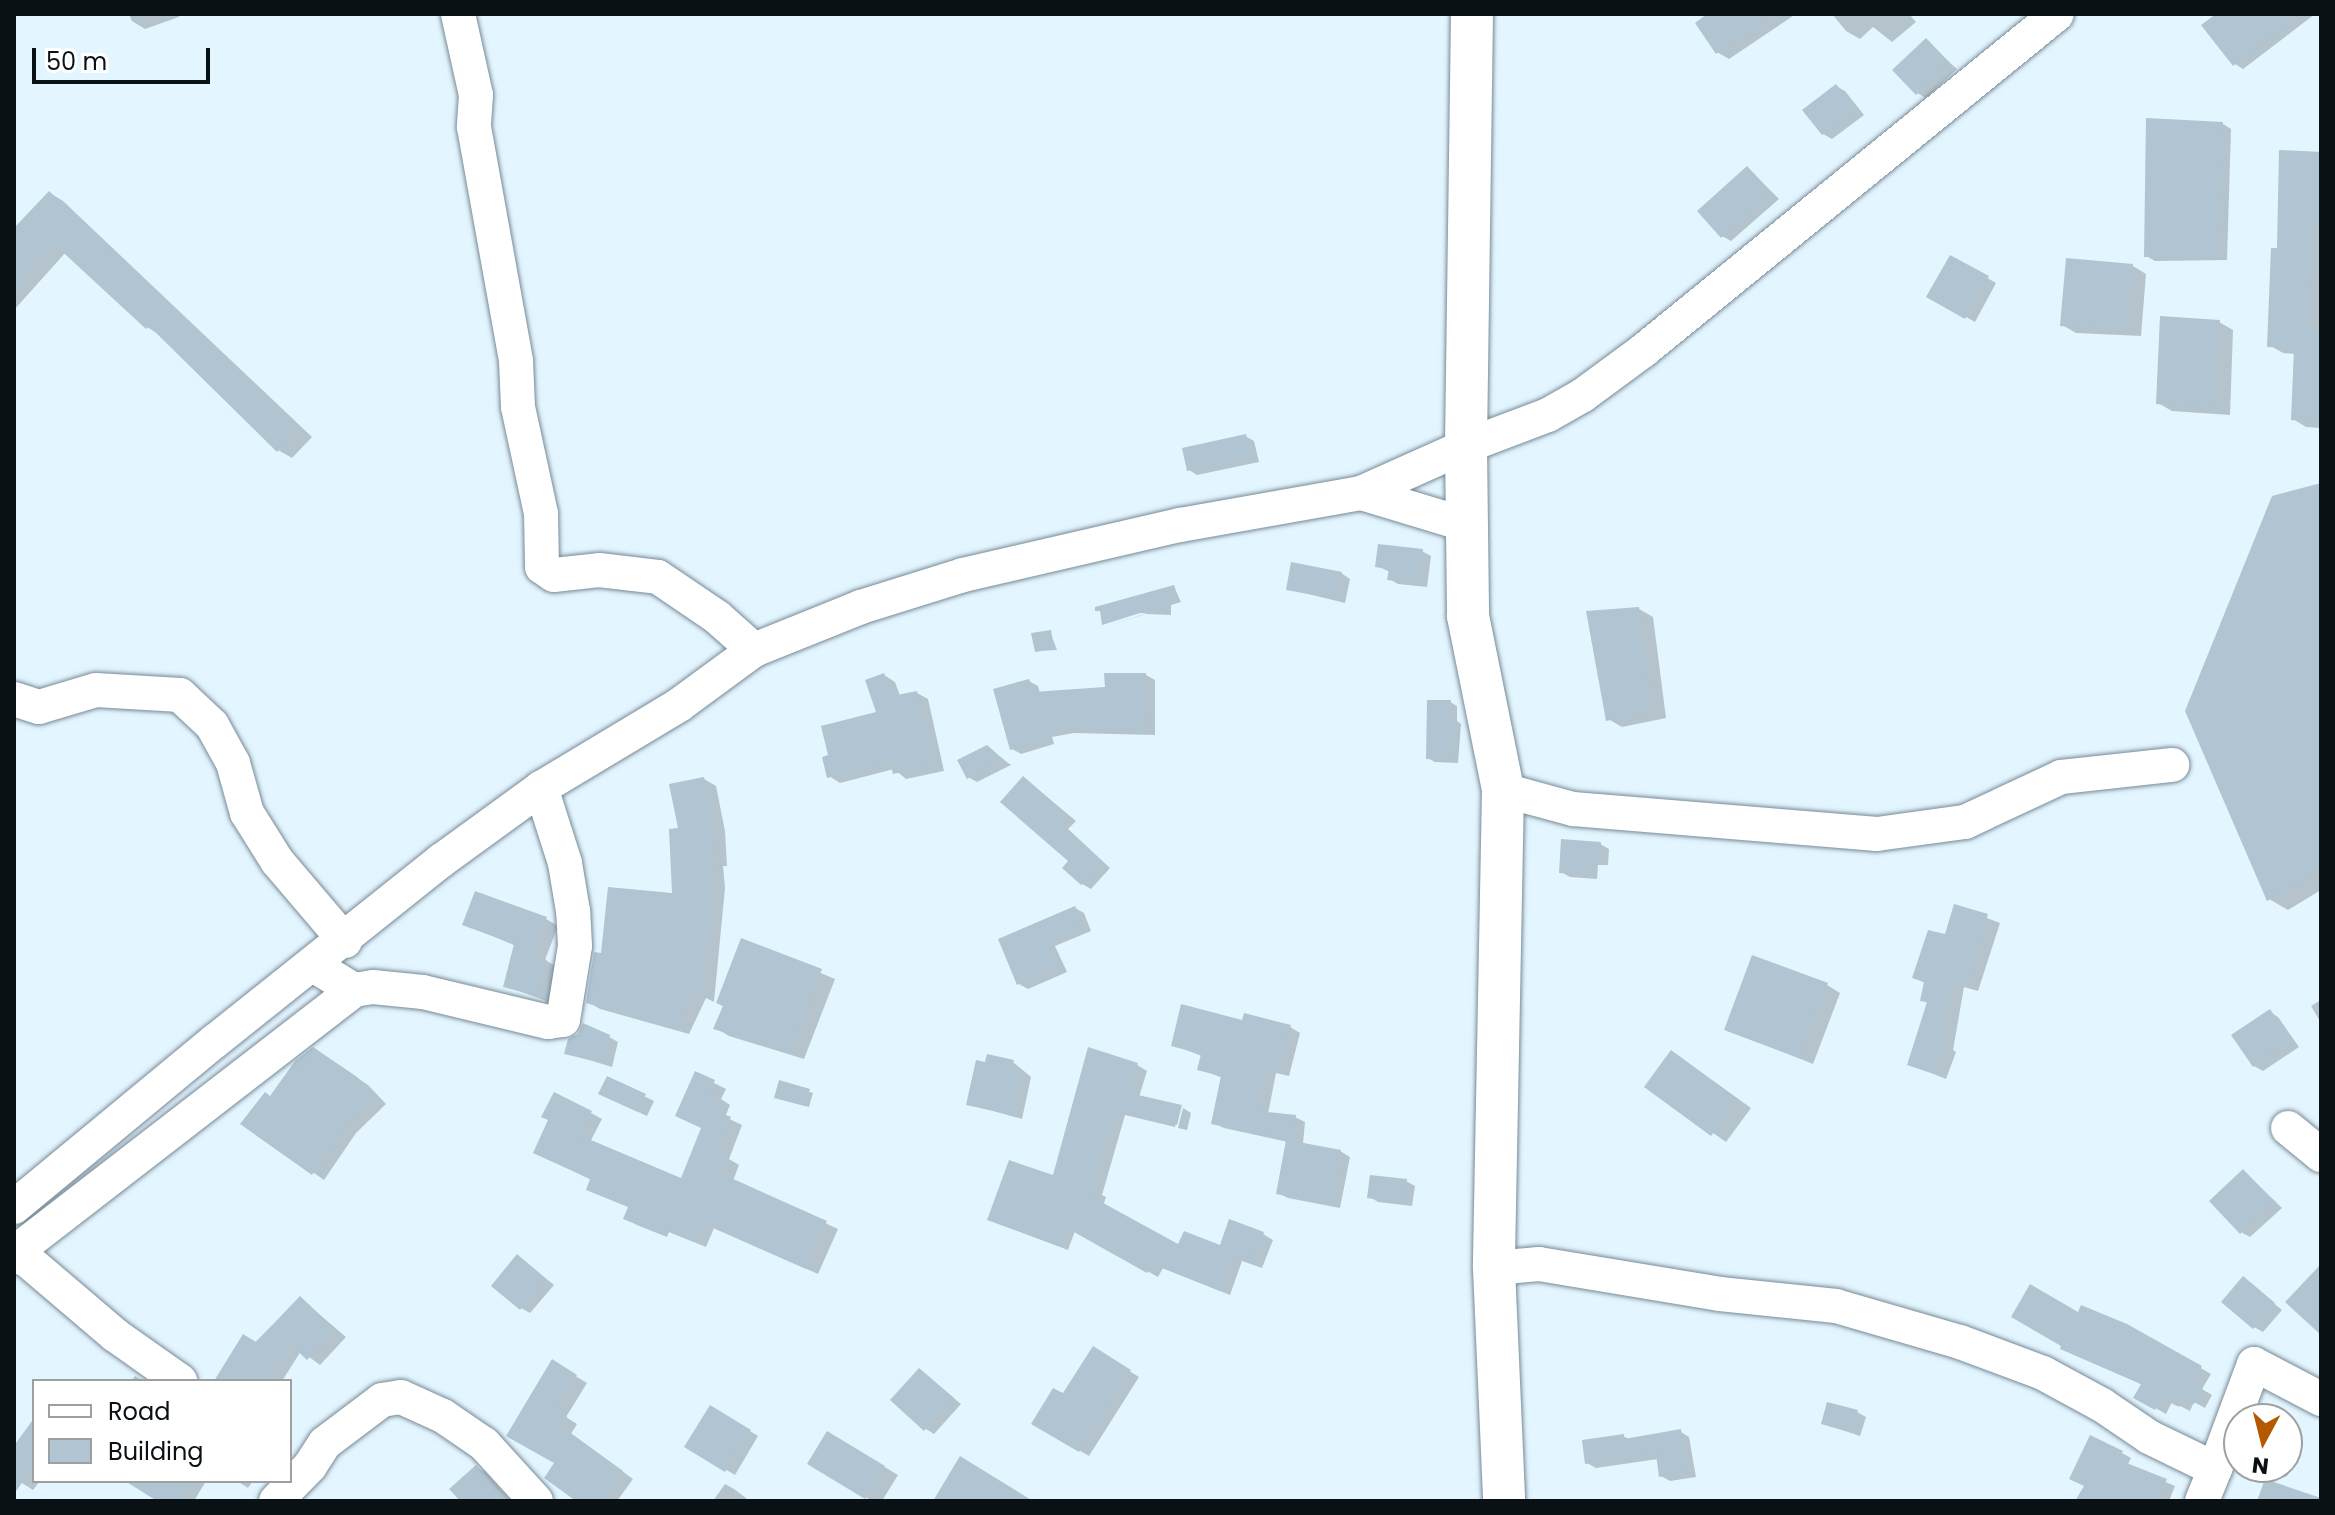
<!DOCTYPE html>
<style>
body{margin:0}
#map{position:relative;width:2335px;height:1515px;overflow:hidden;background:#e3f5ff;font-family:Poppins,sans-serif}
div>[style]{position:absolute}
.shadow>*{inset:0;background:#0003}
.building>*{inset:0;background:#b0c5d1}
.roads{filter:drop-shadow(0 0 2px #778a96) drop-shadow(0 0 2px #778a96)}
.minor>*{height:34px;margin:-17px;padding:0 17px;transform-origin:17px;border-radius:17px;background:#fff}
.major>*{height:42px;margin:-21px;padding:0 21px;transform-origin:21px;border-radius:21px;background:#fff}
span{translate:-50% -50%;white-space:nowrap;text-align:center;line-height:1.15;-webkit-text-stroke:6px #fff;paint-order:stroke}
.frame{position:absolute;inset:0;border:16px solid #0a1115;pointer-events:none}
.legend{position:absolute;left:32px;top:1379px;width:260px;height:104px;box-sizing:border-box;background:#fff;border:2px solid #9da0a1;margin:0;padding:10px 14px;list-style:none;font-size:24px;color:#0a1115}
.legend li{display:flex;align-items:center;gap:16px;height:40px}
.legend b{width:40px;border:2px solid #9da0a1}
.north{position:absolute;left:2223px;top:1403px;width:80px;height:80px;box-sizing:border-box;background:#fff;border:2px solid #9da0a1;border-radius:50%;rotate:187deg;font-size:22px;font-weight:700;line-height:32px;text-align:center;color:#0a1115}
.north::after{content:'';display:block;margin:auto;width:28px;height:36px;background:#b55901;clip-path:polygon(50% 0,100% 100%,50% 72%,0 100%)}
.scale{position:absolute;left:32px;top:48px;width:178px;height:36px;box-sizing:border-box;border:4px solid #0a1115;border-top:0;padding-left:10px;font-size:24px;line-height:28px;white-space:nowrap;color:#0a1115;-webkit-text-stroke:6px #fff;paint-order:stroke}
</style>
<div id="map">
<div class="shadow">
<div style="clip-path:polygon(129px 14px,178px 14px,179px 17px,145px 29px,132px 21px)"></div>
<div style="clip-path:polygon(1711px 14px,1796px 14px,1729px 59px,1717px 52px)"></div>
<div style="clip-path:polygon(1832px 14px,1909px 14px,1916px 22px,1892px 42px,1873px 27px,1860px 39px,1846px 31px)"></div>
<div style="clip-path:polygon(2219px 14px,2315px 14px,2243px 69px,2235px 64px)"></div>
<div style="clip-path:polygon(1929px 44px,1957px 69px,1926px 98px,1917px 93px)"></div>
<div style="clip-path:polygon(1836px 86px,1845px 91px,1864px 115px,1832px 139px,1823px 134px)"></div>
<div style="clip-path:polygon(2223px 124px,2231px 129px,2227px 260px,2155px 261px,2146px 256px)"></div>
<div style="clip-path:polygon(2321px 154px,2321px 428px,2306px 427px,2293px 419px,2296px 354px,2283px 353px,2269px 345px,2279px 250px)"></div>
<div style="clip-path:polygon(1748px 168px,1779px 199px,1731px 241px,1722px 236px)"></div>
<div style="clip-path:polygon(50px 193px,63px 201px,312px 437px,292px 458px,278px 450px,160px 335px,147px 327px,66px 252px,14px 310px,14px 229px)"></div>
<div style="clip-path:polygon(1951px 257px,1996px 283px,1975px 322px,1929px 296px)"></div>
<div style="clip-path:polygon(2133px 266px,2146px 274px,2141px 336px,2076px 333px,2062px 325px)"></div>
<div style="clip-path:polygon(2219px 322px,2233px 330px,2230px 415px,2172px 411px,2158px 403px)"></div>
<div style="clip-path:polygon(1245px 436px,1254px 441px,1259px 462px,1197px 475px,1189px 470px)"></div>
<div style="clip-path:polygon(2321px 485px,2321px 890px,2288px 910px,2269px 899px)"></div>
<div style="clip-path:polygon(1422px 551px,1431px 556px,1427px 587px,1398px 584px,1389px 579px,1390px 572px,1377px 566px)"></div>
<div style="clip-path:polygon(1341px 573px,1350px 579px,1345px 603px,1288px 589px)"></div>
<div style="clip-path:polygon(1174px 587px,1181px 602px,1171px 605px,1171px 615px,1145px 614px,1108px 626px,1150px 612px,1097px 610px)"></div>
<div style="clip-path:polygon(1639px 609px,1653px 617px,1666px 718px,1622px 727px,1608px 719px)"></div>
<div style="clip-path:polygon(1050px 632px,1057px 650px,1036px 651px)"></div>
<div style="clip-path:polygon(884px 675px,895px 682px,900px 696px,917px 693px,928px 699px,944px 771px,906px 779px,894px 769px,840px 783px,829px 776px,879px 713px)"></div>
<div style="clip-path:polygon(1146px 675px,1155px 680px,1155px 735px,1074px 733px,1052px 737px,1054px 744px,1021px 754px,1012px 749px,1029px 681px,1038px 686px,1040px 693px,1107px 688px)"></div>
<div style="clip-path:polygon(1450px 702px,1457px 706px,1457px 721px,1461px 724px,1458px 763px,1435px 762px,1428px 758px)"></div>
<div style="clip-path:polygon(987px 747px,1011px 765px,977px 782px,968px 777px)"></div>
<div style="clip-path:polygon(1024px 778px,1076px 821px,1068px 829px,1110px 868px,1091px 889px,1082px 884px)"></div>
<div style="clip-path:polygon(704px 779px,716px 786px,725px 831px,727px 866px,723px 866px,725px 888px,714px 1002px,706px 998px,689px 1034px,600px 1009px,588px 1002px,603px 956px,674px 896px,681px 830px)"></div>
<div style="clip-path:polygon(1600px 844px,1609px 849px,1608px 865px,1598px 865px,1597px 879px,1570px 877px,1561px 872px)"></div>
<div style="clip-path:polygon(1955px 906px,2000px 923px,1978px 991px,1964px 987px,1953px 1050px,1956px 1052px,1946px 1079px,1909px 1064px,1929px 1004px,1922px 1000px,1926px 984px,1915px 977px,1946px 937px)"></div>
<div style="clip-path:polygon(1075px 908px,1084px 913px,1091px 931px,1055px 946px,1067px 972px,1028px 989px,1019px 984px,1000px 940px)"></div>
<div style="clip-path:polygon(546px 919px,558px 926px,545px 960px,559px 968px,549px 1002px,505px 986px,516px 946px,465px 924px)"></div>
<div style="clip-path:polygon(742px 940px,835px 979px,804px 1059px,729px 1036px,716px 1028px,726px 1006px)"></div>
<div style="clip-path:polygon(1827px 985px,1840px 993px,1813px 1064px,1726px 1029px)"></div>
<div style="clip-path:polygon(2321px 1000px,2321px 1023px,2311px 1006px)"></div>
<div style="clip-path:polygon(2270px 1012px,2278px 1017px,2299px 1047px,2263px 1071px,2254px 1066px)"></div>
<div style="clip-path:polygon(1244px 1022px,1290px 1027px,1300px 1033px,1289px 1076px,1276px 1073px,1268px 1114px,1295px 1117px,1305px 1122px,1303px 1144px,1340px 1151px,1350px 1157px,1340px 1208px,1288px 1198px,1278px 1193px,1288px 1142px,1224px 1128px,1214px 1123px,1223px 1078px,1199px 1069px,1202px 1056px,1173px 1045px)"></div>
<div style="clip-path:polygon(609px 1037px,618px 1042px,612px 1067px,566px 1053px)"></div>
<div style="clip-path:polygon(325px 1056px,368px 1085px,386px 1104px,356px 1133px,324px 1180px,243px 1124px)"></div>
<div style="clip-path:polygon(1685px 1061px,1751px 1108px,1726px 1142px,1647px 1087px)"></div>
<div style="clip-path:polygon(1013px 1062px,1031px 1077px,1022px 1119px,968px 1104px)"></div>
<div style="clip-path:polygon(1137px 1065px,1147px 1071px,1139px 1097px,1179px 1107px,1175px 1127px,1125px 1115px,1102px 1195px,1106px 1197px,1103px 1206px,1180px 1247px,1221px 1248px,1263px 1234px,1273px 1240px,1262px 1268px,1242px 1261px,1230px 1295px,1163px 1268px,1158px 1277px,1075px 1231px,1068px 1250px,989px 1220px,1054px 1177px)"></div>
<div style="clip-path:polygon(696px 1074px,726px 1089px,721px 1099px,730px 1105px,725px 1117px,742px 1125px,729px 1159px,739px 1165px,733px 1181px,838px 1229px,818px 1274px,714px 1228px,706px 1247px,669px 1232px,667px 1237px,637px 1225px,625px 1218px,630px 1208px,592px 1180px,547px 1158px,591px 1113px,602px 1119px,590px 1142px,682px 1181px,703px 1128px)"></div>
<div style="clip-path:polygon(608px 1079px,654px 1101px,647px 1116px,610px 1099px)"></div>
<div style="clip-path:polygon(780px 1083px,813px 1093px,809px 1107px,780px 1099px)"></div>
<div style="clip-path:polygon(1183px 1108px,1191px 1113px,1187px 1130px,1178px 1128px)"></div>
<div style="clip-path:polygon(2244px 1171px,2282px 1208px,2250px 1237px,2241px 1232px)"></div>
<div style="clip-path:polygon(1406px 1181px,1415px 1186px,1412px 1206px,1378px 1202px,1370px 1197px)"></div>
<div style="clip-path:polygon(526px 1262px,554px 1285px,530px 1313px,521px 1308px)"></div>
<div style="clip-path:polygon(2244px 1279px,2282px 1310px,2263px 1332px,2254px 1327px)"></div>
<div style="clip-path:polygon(300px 1298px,346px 1337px,320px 1365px,301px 1351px,282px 1381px,216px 1381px)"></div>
<div style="clip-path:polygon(2079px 1315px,2126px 1325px,2211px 1374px,2202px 1389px,2212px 1395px,2205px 1408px,2194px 1402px,2190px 1411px,2172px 1402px,2166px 1414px,2136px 1397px,2143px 1385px,2073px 1354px)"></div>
<div style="clip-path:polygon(1094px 1349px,1139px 1377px,1089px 1456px,1034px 1424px,1064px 1396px)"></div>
<div style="clip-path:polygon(552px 1362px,587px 1383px,566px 1417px,577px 1424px,571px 1434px,633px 1479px,617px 1501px,580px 1501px,557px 1463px)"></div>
<div style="clip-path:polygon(920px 1370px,961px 1404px,934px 1434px,926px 1429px)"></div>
<div style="clip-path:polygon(135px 1376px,144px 1381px,131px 1381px)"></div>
<div style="clip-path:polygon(710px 1407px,758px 1436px,735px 1475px,686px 1446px)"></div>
<div style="clip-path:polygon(1857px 1412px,1866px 1417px,1860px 1436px,1823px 1423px)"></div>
<div style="clip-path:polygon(34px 1422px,34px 1481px,40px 1481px,33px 1490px,14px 1478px,14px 1450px)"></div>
<div style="clip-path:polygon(1681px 1432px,1689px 1437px,1696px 1477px,1670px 1481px,1661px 1476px,1658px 1459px,1596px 1468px,1587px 1463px,1623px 1436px,1630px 1440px)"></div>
<div style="clip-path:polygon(828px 1433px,898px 1475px,882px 1501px,872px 1501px,810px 1464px)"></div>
<div style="clip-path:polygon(2122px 1453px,2131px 1458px,2127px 1466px,2175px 1486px,2169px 1501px,2078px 1501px,2086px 1486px)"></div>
<div style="clip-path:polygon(2287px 1454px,2298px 1461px,2286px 1477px,2268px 1467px,2287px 1467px)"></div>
<div style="clip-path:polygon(476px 1467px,485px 1472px,509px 1499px,463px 1501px)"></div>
<div style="clip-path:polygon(138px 1481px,206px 1481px,194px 1501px,161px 1501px)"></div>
<div style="clip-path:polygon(237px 1481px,253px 1481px,248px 1488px)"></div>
<div style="clip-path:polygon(725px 1484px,734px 1489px,750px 1501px,713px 1501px)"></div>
</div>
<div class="building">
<div style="clip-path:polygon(1707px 14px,1775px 14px,1716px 54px,1695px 23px)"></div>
<div style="clip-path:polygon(2216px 14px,2300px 14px,2233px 66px,2201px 25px)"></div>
<div style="clip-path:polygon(1926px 38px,1950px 63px,1916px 95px,1892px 70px)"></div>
<div style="clip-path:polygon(1836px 84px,1856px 109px,1822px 135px,1802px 110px)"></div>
<div style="clip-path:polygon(2146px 118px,2223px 122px,2219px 256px,2144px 257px)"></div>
<div style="clip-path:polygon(2279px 150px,2321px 152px,2321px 230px,2312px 229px,2308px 327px,2321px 328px,2321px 422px,2291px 420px,2294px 348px,2267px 347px,2271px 248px,2277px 248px)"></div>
<div style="clip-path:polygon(1747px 166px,1772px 193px,1721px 238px,1697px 211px)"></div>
<div style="clip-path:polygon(49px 191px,300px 428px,277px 452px,149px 326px,146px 329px,54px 244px,14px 288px,14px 228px)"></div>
<div style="clip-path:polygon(1950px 255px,1989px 276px,1965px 319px,1926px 297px)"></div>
<div style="clip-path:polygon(2066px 258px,2133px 264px,2127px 330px,2060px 326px)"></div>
<div style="clip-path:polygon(2160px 316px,2220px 320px,2216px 408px,2156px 404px)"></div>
<div style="clip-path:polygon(1246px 434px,1251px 458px,1187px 471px,1182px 448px)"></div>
<div style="clip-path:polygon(2321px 483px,2321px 869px,2267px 901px,2185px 711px,2272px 496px)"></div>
<div style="clip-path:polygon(1378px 544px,1423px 549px,1419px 583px,1387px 580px,1389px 569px,1375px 567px)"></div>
<div style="clip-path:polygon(1291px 562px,1342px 572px,1336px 599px,1286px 590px)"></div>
<div style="clip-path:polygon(1174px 585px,1179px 600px,1168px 604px,1167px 614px,1140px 613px,1102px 625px,1100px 611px,1095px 611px,1095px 607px)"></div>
<div style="clip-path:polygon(1639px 607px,1653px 711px,1606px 721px,1586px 611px)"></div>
<div style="clip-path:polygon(1051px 630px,1054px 649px,1035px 652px,1031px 633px)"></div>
<div style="clip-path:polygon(884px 673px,892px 696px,917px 691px,934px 765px,893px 774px,890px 762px,827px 778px,822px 757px,828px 755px,821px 726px,876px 712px,865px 680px)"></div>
<div style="clip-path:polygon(1104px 673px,1146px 673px,1147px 731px,1064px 729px,1045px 733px,1047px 740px,1010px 750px,993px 689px,1029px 679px,1033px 692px,1105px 687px)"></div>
<div style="clip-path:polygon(1427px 700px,1451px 700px,1451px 718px,1455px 718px,1452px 760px,1426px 759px)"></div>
<div style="clip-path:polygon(987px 745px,1004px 760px,967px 779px,957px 760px)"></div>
<div style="clip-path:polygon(1023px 776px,1068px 815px,1061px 823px,1103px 862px,1081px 885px,1062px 868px,1068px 861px,1000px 802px)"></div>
<div style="clip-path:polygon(704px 777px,714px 822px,715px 860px,712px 860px,714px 881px,702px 997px,694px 993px,677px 1029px,586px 1003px,594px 952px,601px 953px,608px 887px,672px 893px,669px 829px,678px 828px,669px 784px)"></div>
<div style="clip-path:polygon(1561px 839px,1601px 842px,1599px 862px,1590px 861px,1588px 875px,1559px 873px)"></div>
<div style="clip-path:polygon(475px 891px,547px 917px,532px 955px,547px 960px,537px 996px,503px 987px,514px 944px,462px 925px)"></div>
<div style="clip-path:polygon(1954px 904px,1988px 914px,1966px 986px,1952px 982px,1942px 1042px,1945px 1043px,1934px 1074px,1907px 1065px,1927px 1002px,1920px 1001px,1924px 982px,1912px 978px,1928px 930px,1945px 934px)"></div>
<div style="clip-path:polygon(1075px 906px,1084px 926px,1048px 941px,1059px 967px,1017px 985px,998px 939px)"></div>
<div style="clip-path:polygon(741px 938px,822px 969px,790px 1052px,713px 1029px,723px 1006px,716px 1003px)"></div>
<div style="clip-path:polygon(1752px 955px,1828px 983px,1799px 1058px,1724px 1030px)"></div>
<div style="clip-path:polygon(1181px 1004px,1242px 1020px,1244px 1013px,1291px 1025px,1278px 1072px,1266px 1069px,1257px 1111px,1296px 1115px,1293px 1141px,1341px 1150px,1330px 1204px,1276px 1194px,1286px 1140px,1211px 1124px,1221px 1076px,1197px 1070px,1201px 1054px,1171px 1046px)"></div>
<div style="clip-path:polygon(2270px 1009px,2291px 1041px,2253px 1067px,2231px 1035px)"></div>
<div style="clip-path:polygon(583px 1023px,610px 1035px,603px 1063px,564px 1054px,568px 1039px,578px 1034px)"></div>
<div style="clip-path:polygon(313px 1047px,357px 1077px,376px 1097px,345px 1127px,312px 1175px,240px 1124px,265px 1092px,270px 1096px,295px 1061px)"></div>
<div style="clip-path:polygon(1088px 1047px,1138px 1063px,1129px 1093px,1182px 1105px,1177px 1125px,1114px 1111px,1093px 1188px,1097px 1190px,1094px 1198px,1178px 1244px,1184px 1231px,1220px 1245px,1229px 1219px,1264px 1232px,1252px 1264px,1232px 1256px,1220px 1291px,1152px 1264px,1147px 1273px,1065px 1227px,1058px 1246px,987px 1220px,1009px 1160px,1053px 1175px)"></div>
<div style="clip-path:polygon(1671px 1050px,1738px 1099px,1711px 1136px,1644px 1087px)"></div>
<div style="clip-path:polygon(987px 1054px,1014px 1060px,1012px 1068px,1023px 1070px,1013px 1115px,966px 1105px,976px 1060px,985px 1062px)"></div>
<div style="clip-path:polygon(695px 1071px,715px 1080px,710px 1092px,720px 1096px,714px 1110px,731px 1117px,718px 1153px,729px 1157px,722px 1174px,827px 1221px,806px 1269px,702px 1223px,694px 1242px,657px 1227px,655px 1232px,623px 1219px,628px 1207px,586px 1190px,590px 1179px,533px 1153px,548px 1120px,541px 1117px,554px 1092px,592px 1111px,579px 1135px,681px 1178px,701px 1128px,675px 1116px)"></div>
<div style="clip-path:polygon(607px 1076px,646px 1094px,638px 1112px,598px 1094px)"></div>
<div style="clip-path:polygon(779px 1080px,810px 1089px,805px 1106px,774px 1098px)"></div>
<div style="clip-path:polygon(2243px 1169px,2274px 1202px,2240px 1234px,2209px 1201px)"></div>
<div style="clip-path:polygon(1370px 1175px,1407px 1179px,1404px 1203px,1367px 1198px)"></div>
<div style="clip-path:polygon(517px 1254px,546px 1279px,520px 1310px,491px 1286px)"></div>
<div style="clip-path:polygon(2321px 1264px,2321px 1335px,2285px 1302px)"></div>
<div style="clip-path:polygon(2243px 1276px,2275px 1303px,2253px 1329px,2221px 1302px)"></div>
<div style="clip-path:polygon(2030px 1284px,2078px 1312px,2081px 1305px,2127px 1324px,2202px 1366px,2193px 1382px,2203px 1388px,2194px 1404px,2183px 1398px,2179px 1407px,2161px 1398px,2155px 1410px,2133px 1398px,2141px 1384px,2060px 1349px,2061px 1346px,2011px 1317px)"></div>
<div style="clip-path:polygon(300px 1296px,336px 1330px,307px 1360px,290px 1344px,267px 1381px,214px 1381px,243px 1334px,256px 1342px)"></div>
<div style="clip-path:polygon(1093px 1346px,1131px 1370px,1079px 1452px,1031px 1424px,1053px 1388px,1063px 1393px)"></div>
<div style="clip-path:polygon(552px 1359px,577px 1375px,556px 1409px,567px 1416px,561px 1426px,623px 1471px,601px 1501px,576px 1501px,544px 1478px,554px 1463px,506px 1436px)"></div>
<div style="clip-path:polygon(919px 1368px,954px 1398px,924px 1431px,890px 1400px)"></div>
<div style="clip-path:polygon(1827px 1402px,1858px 1410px,1852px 1433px,1821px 1424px)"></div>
<div style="clip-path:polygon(710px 1405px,751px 1430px,725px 1472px,684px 1447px)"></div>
<div style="clip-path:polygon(34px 1418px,34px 1466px,14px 1494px,14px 1446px)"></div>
<div style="clip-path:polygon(1681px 1429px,1688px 1472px,1659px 1477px,1656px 1454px,1585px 1464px,1582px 1440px,1624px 1434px,1624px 1439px)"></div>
<div style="clip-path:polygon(827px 1431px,885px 1466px,865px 1499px,807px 1464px)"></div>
<div style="clip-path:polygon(2090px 1435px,2123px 1451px,2119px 1460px,2167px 1479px,2158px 1501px,2075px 1501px,2084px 1486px,2069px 1479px)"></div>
<div style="clip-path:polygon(960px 1456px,1033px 1501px,933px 1501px)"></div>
<div style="clip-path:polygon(476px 1465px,501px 1493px,492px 1501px,460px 1501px,449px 1489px)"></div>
<div style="clip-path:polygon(2265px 1479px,2321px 1498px,2320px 1501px,2257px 1501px)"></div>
<div style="clip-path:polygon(125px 1481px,191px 1481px,178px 1501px,157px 1501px)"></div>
</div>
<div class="roads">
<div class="minor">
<div style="left:458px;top:14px;width:83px;rotate:77.5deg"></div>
<div style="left:476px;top:95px;width:32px;rotate:94deg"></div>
<div style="left:474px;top:127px;width:238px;rotate:79.8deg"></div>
<div style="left:516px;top:361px;width:46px;rotate:87.5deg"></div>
<div style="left:518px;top:407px;width:108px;rotate:77.8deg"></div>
<div style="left:541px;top:513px;width:54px;rotate:88.9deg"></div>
<div style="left:542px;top:567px;width:14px;rotate:34deg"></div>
<div style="left:554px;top:575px;width:45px;rotate:-6.3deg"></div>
<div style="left:599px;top:570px;width:59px;rotate:6.8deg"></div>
<div style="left:658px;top:577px;width:71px;rotate:34.1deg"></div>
<div style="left:717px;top:617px;width:50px;rotate:41.7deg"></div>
<div style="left:1361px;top:493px;width:111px;rotate:16.8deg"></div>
<div style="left:14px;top:699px;width:26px;rotate:18deg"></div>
<div style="left:39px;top:707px;width:59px;rotate:-16.6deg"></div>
<div style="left:96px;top:690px;width:84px;rotate:3.4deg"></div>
<div style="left:180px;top:695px;width:44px;rotate:43.2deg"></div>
<div style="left:212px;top:725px;width:43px;rotate:61.1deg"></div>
<div style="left:233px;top:763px;width:52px;rotate:74.4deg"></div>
<div style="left:247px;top:813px;width:57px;rotate:58deg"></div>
<div style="left:277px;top:861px;width:105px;rotate:49.6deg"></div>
<div style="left:1503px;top:790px;width:73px;rotate:15.2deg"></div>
<div style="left:1573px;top:809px;width:305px;rotate:4.7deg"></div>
<div style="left:1877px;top:834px;width:89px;rotate:-7.8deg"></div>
<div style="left:1965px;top:822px;width:106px;rotate:-25.1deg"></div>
<div style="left:2061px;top:777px;width:112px;rotate:-6.2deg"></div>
<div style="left:313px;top:965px;width:48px;rotate:31.4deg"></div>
<div style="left:354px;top:990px;width:19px;rotate:-9deg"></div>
<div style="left:373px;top:987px;width:50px;rotate:5.7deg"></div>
<div style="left:423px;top:992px;width:129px;rotate:13.5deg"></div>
<div style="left:548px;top:1022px;width:15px;rotate:-8deg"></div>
<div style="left:563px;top:1020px;width:75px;rotate:-80.8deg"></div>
<div style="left:575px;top:946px;width:35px;rotate:-93deg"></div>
<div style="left:573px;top:911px;width:49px;rotate:-99.5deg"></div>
<div style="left:565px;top:863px;width:79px;rotate:-107.7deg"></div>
<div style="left:2288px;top:1128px;width:43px;rotate:39.3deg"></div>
<div style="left:14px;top:1207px;width:261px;rotate:-39.6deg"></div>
<div style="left:215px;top:1041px;width:290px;rotate:-38.6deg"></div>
<div style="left:442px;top:860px;width:122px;rotate:-36deg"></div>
<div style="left:541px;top:788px;width:161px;rotate:-31deg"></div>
<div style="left:679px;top:705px;width:93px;rotate:-36.3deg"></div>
<div style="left:754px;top:650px;width:115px;rotate:-21.9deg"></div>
<div style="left:861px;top:607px;width:107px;rotate:-17.4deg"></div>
<div style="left:963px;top:575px;width:223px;rotate:-13deg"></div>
<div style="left:1180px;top:525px;width:184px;rotate:-10deg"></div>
<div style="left:1361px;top:493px;width:115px;rotate:-24.1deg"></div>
<div style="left:1466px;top:446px;width:88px;rotate:-20.7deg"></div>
<div style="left:1548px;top:415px;width:40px;rotate:-29.7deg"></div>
<div style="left:1583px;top:395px;width:76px;rotate:-36.4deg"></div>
<div style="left:1644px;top:350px;width:532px;rotate:-39.13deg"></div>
<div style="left:14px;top:1253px;width:430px;rotate:-37.7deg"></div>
<div style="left:14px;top:1255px;width:14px;rotate:21deg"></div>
<div style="left:27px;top:1260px;width:116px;rotate:40.4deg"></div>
<div style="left:115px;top:1335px;width:80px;rotate:35.3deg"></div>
<div style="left:1494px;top:1268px;width:45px;rotate:-5.1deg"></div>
<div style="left:1539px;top:1264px;width:183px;rotate:9.4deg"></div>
<div style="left:1720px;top:1294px;width:117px;rotate:5.9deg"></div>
<div style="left:1836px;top:1306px;width:129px;rotate:16.2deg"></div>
<div style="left:1960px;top:1342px;width:89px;rotate:20.5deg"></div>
<div style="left:2043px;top:1373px;width:67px;rotate:28.5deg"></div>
<div style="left:2102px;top:1405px;width:57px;rotate:34.2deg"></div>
<div style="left:2149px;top:1437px;width:73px;rotate:25.9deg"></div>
<div style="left:2215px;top:1469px;width:112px;rotate:-69.6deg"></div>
<div style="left:2254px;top:1364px;width:76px;rotate:27.6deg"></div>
<div style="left:276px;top:1501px;width:49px;rotate:-45.8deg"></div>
<div style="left:310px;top:1466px;width:27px;rotate:-57deg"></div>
<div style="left:325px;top:1443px;width:71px;rotate:-37deg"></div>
<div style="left:382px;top:1400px;width:19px;rotate:-9deg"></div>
<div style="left:401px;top:1397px;width:46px;rotate:24.3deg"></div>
<div style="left:443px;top:1416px;width:50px;rotate:34.3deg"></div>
<div style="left:484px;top:1444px;width:77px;rotate:47.6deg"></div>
<div style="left:2202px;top:1501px;width:35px;rotate:-68deg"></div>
</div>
<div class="major">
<div style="left:1472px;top:14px;width:432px;rotate:90.8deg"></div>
<div style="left:1466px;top:446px;width:170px;rotate:89.3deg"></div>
<div style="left:1468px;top:616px;width:177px;rotate:78.6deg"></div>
<div style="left:1503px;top:790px;width:478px;rotate:91.1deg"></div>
<div style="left:1494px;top:1268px;width:233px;rotate:87.5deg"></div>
</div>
</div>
<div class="frame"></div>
<ul class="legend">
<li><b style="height:10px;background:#fff"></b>Road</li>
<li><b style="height:22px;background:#b0c5d1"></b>Building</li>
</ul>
<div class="north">N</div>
<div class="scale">50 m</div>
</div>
